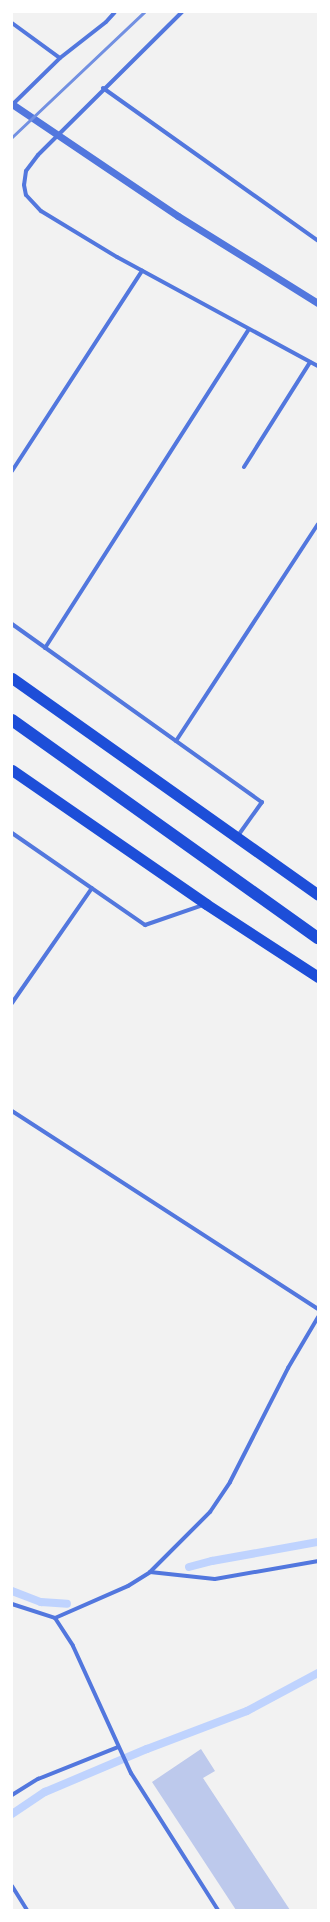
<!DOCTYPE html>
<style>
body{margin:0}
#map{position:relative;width:330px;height:1922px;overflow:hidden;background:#f2f2f2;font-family:Barlow,sans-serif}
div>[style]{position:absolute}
.stream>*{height:8px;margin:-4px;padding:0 4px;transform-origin:4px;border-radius:4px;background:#bfd3fe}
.building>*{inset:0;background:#bdc9ec}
.minor>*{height:4px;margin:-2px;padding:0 2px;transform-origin:2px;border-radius:2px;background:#5277de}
.tertiary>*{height:7px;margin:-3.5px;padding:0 3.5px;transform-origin:3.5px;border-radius:3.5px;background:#5277de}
.trunk>*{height:11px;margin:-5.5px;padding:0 5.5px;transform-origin:5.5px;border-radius:5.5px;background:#1d4ed8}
.motorway>*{height:12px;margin:-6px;padding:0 6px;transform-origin:6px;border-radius:6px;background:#1d4ed8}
.rail>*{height:3px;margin:-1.5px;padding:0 1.5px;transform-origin:1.5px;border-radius:1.5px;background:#7290e2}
span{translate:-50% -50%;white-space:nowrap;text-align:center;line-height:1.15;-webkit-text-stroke:4px #fff;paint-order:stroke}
.frame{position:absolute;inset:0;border:13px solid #fff;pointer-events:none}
</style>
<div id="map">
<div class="stream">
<div style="left:189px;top:1567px;width:24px;rotate:-15deg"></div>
<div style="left:212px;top:1561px;width:108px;rotate:-10.2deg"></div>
<div style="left:12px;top:1591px;width:31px;rotate:21deg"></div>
<div style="left:41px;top:1602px;width:26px;rotate:4deg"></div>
<div style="left:12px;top:1814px;width:40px;rotate:-34deg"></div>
<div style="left:45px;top:1792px;width:111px;rotate:-22.9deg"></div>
<div style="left:147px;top:1749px;width:107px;rotate:-20.8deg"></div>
<div style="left:247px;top:1711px;width:81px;rotate:-28.2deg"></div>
</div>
<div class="building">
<div style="clip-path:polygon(201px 1749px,215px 1771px,203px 1778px,290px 1910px,236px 1910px,152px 1782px)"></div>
</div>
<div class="minor">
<div style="left:182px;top:12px;width:203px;rotate:135.2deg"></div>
<div style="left:38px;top:155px;width:20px;rotate:127deg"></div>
<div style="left:26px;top:171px;width:14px;rotate:98deg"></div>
<div style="left:24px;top:185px;width:10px;rotate:79deg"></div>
<div style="left:26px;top:195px;width:22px;rotate:47deg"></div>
<div style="left:41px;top:211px;width:89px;rotate:31.2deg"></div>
<div style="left:117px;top:257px;width:229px;rotate:28.5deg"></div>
<div style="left:12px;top:23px;width:59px;rotate:36.1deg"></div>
<div style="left:103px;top:88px;width:264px;rotate:35.4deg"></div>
<div style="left:12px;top:105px;width:67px;rotate:-44.4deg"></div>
<div style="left:60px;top:58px;width:58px;rotate:-38deg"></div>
<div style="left:106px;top:22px;width:13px;rotate:-48deg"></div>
<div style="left:244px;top:467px;width:124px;rotate:-57.8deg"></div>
<div style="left:12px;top:471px;width:239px;rotate:-57deg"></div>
<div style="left:12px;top:624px;width:307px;rotate:35.5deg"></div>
<div style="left:262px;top:802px;width:43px;rotate:125.5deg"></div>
<div style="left:45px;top:648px;width:377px;rotate:-57.4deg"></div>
<div style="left:176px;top:741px;width:259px;rotate:-56.8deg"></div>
<div style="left:12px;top:833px;width:162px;rotate:34.7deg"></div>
<div style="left:145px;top:925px;width:61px;rotate:-19deg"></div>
<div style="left:12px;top:1003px;width:140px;rotate:-55.2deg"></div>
<div style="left:12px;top:1111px;width:364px;rotate:32.9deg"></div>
<div style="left:150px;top:1572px;width:65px;rotate:6.1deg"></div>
<div style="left:215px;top:1579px;width:105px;rotate:-9.9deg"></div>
<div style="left:12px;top:1604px;width:45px;rotate:18deg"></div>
<div style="left:55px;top:1618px;width:33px;rotate:57deg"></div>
<div style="left:73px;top:1646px;width:140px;rotate:65.5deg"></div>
<div style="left:131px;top:1773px;width:162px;rotate:57.6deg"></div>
<div style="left:55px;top:1618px;width:80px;rotate:-23.7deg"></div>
<div style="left:128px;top:1586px;width:26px;rotate:-32deg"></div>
<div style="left:150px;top:1572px;width:85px;rotate:-45deg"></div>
<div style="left:210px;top:1512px;width:36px;rotate:-56deg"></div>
<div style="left:230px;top:1482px;width:128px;rotate:-63deg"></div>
<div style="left:288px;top:1368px;width:59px;rotate:-59.5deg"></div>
<div style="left:12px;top:1795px;width:31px;rotate:-32deg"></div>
<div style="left:38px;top:1779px;width:86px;rotate:-21.8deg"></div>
<div style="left:12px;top:1886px;width:28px;rotate:58deg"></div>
</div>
<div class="tertiary">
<div style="left:12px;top:104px;width:200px;rotate:34deg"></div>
<div style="left:178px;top:216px;width:165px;rotate:31.9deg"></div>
</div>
<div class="trunk">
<div style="left:12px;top:678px;width:375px;rotate:35.3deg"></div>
<div style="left:12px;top:770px;width:236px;rotate:34.6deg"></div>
<div style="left:206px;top:904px;width:134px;rotate:33.1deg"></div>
</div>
<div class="motorway">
<div style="left:12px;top:720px;width:376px;rotate:35.5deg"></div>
</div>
<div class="rail">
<div style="left:12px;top:137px;width:182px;rotate:-43.4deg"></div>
</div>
<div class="frame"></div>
</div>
